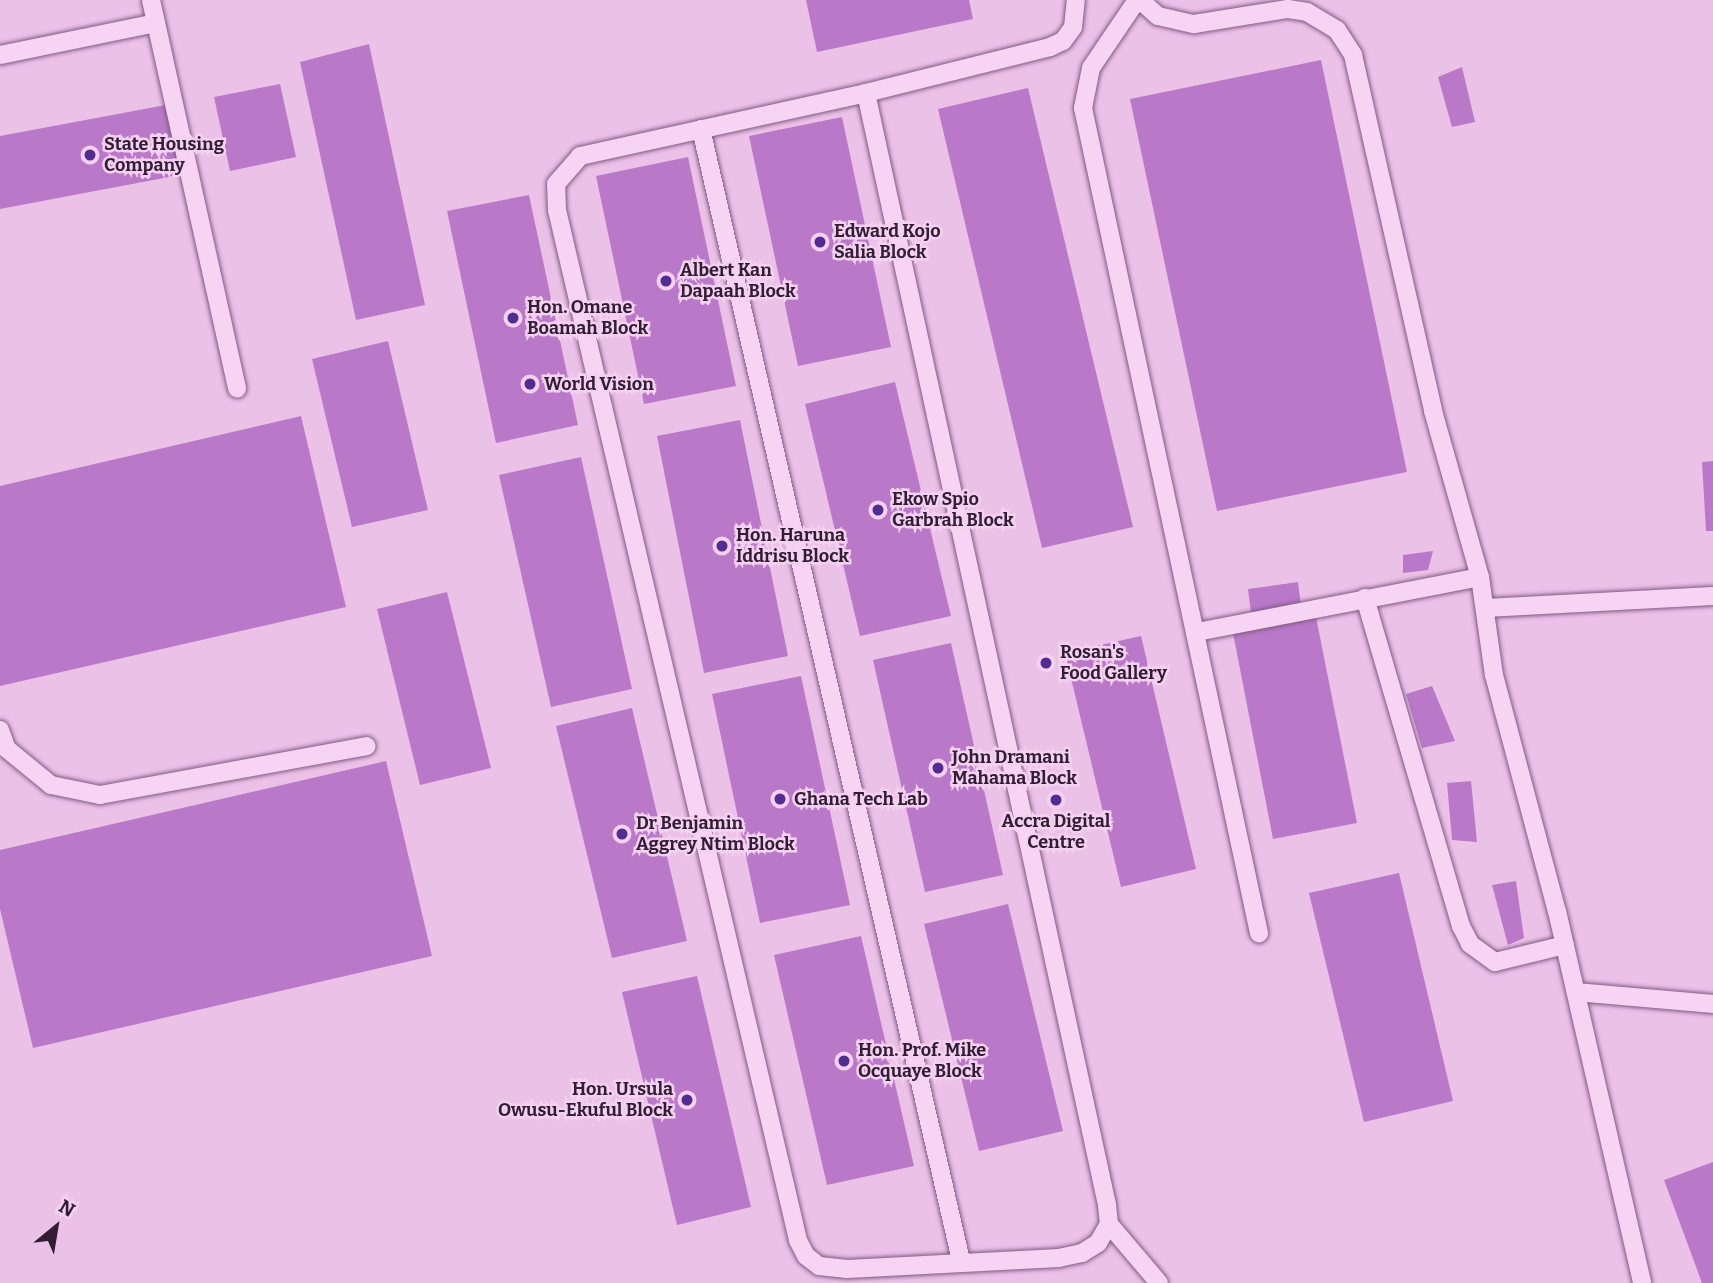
<!DOCTYPE html>
<style>
body{margin:0}
#map{position:relative;width:1713px;height:1283px;overflow:hidden;background:#ecc1e8;font-family:Bitter,serif}
div>[style]{position:absolute}
.building>*{inset:0;background:#b979c8}
.roads{filter:drop-shadow(0 0 2px #815a84) drop-shadow(0 0 2px #815a84)}
.lane>*{height:18px;margin:-9px;padding:0 9px;transform-origin:9px;border-radius:9px;background:#f7d4f4}
.dots>*{width:19px;height:19px;translate:-50% -50%;box-sizing:border-box;border:4px solid #f4d1f0;border-radius:50%}
span{translate:-50% -50%;white-space:nowrap;text-align:center;line-height:1.15;-webkit-text-stroke:5px #f4d1f0;paint-order:stroke}
.poi-label{font-size:18px;color:#321d35;font-weight:700}
.left{translate:0 -50%;text-align:left}
.right{translate:-100% -50%;text-align:right}
.north{position:absolute;left:21px;top:1192px;width:70px;height:70px;-webkit-text-stroke:5px #f4d1f0;paint-order:stroke;rotate:30deg;font-size:19px;font-weight:700;line-height:28px;text-align:center;color:#321d35}
.north::after{content:'';display:block;margin:auto;width:24px;height:32px;background:#321d35;clip-path:polygon(50% 0,100% 100%,50% 72%,0 100%)}
</style>
<div id="map">
<div class="building">
<div style="clip-path:polygon(806px 0,969px 0,973px 19px,817px 52px)"></div>
<div style="clip-path:polygon(369px 44px,425px 305px,356px 320px,300px 62px)"></div>
<div style="clip-path:polygon(1321px 60px,1407px 472px,1217px 511px,1130px 99px)"></div>
<div style="clip-path:polygon(1462px 67px,1475px 122px,1452px 127px,1438px 77px)"></div>
<div style="clip-path:polygon(280px 84px,296px 157px,230px 171px,214px 97px)"></div>
<div style="clip-path:polygon(1028px 88px,1133px 527px,1042px 548px,938px 109px)"></div>
<div style="clip-path:polygon(171px 104px,185px 174px,0 209px,0 136px)"></div>
<div style="clip-path:polygon(842px 117px,891px 347px,798px 366px,749px 136px)"></div>
<div style="clip-path:polygon(688px 157px,736px 386px,644px 404px,596px 176px)"></div>
<div style="clip-path:polygon(529px 195px,578px 425px,496px 443px,447px 211px)"></div>
<div style="clip-path:polygon(388px 341px,428px 510px,352px 527px,312px 359px)"></div>
<div style="clip-path:polygon(895px 382px,951px 616px,860px 636px,805px 404px)"></div>
<div style="clip-path:polygon(301px 416px,346px 607px,0 686px,0 486px)"></div>
<div style="clip-path:polygon(740px 420px,788px 656px,704px 673px,657px 436px)"></div>
<div style="clip-path:polygon(581px 457px,632px 689px,551px 707px,499px 475px)"></div>
<div style="clip-path:polygon(1713px 461px,1713px 531px,1706px 531px,1702px 462px)"></div>
<div style="clip-path:polygon(1433px 551px,1428px 570px,1403px 573px,1403px 555px)"></div>
<div style="clip-path:polygon(1298px 582px,1301px 606px,1251px 613px,1248px 589px)"></div>
<div style="clip-path:polygon(447px 592px,491px 768px,420px 785px,377px 609px)"></div>
<div style="clip-path:polygon(1316px 617px,1357px 823px,1273px 839px,1233px 633px)"></div>
<div style="clip-path:polygon(1141px 636px,1196px 869px,1121px 887px,1065px 653px)"></div>
<div style="clip-path:polygon(951px 643px,1003px 875px,925px 892px,873px 660px)"></div>
<div style="clip-path:polygon(801px 676px,850px 905px,760px 923px,712px 694px)"></div>
<div style="clip-path:polygon(1432px 686px,1455px 741px,1422px 748px,1406px 694px)"></div>
<div style="clip-path:polygon(632px 708px,687px 941px,612px 958px,556px 726px)"></div>
<div style="clip-path:polygon(386px 761px,432px 956px,33px 1048px,0 909px,0 850px)"></div>
<div style="clip-path:polygon(1471px 781px,1477px 842px,1452px 840px,1447px 783px)"></div>
<div style="clip-path:polygon(1399px 873px,1453px 1101px,1364px 1122px,1309px 893px)"></div>
<div style="clip-path:polygon(1516px 881px,1524px 938px,1508px 945px,1492px 885px)"></div>
<div style="clip-path:polygon(1008px 904px,1063px 1131px,979px 1151px,924px 924px)"></div>
<div style="clip-path:polygon(861px 936px,914px 1166px,827px 1185px,774px 955px)"></div>
<div style="clip-path:polygon(697px 976px,751px 1207px,677px 1225px,622px 992px)"></div>
<div style="clip-path:polygon(1713px 1162px,1713px 1283px,1702px 1283px,1664px 1180px)"></div>
</div>
<div class="roads">
<div class="lane">
<div style="left:151px;top:0;width:398px;rotate:77.5deg"></div>
<div style="left:1137px;top:0;width:82px;rotate:124.1deg"></div>
<div style="left:1091px;top:68px;width:41px;rotate:101.3deg"></div>
<div style="left:1083px;top:108px;width:844px;rotate:77.96deg"></div>
<div style="left:1140px;top:0;width:24px;rotate:42deg"></div>
<div style="left:1158px;top:16px;width:37px;rotate:13deg"></div>
<div style="left:1194px;top:24px;width:95px;rotate:-9.1deg"></div>
<div style="left:1288px;top:9px;width:19px;rotate:9deg"></div>
<div style="left:1307px;top:12px;width:35px;rotate:31deg"></div>
<div style="left:1337px;top:30px;width:30px;rotate:57deg"></div>
<div style="left:1353px;top:55px;width:365px;rotate:77.3deg"></div>
<div style="left:1433px;top:411px;width:173px;rotate:74.2deg"></div>
<div style="left:1480px;top:577px;width:99px;rotate:81.9deg"></div>
<div style="left:1494px;top:675px;width:244px;rotate:75.1deg"></div>
<div style="left:1557px;top:911px;width:382px;rotate:77.1deg"></div>
<div style="left:0;top:55px;width:159px;rotate:-11.6deg"></div>
<div style="left:866px;top:93px;width:1138px;rotate:77.77deg"></div>
<div style="left:1107px;top:1205px;width:19px;rotate:84deg"></div>
<div style="left:1109px;top:1224px;width:22px;rotate:120deg"></div>
<div style="left:1098px;top:1243px;width:19px;rotate:148deg"></div>
<div style="left:1082px;top:1253px;width:24px;rotate:168deg"></div>
<div style="left:1059px;top:1258px;width:212px;rotate:177deg"></div>
<div style="left:847px;top:1269px;width:28px;rotate:-174deg"></div>
<div style="left:819px;top:1266px;width:16px;rotate:-142deg"></div>
<div style="left:806px;top:1256px;width:18px;rotate:-117deg"></div>
<div style="left:798px;top:1240px;width:1058px;rotate:-103.17deg"></div>
<div style="left:557px;top:210px;width:26px;rotate:-92deg"></div>
<div style="left:556px;top:184px;width:37px;rotate:-49deg"></div>
<div style="left:580px;top:156px;width:293px;rotate:-12.4deg"></div>
<div style="left:866px;top:93px;width:190px;rotate:-14deg"></div>
<div style="left:1050px;top:47px;width:14px;rotate:-25deg"></div>
<div style="left:1063px;top:41px;width:17px;rotate:-54deg"></div>
<div style="left:1073px;top:27px;width:27px;rotate:-84deg"></div>
<div style="left:701px;top:129px;width:1161px;rotate:77.06deg"></div>
<div style="left:1365px;top:598px;width:342px;rotate:73.7deg"></div>
<div style="left:1461px;top:926px;width:20px;rotate:63deg"></div>
<div style="left:1470px;top:944px;width:31px;rotate:36deg"></div>
<div style="left:1495px;top:962px;width:72px;rotate:-13.7deg"></div>
<div style="left:1485px;top:608px;width:228px;rotate:-3deg"></div>
<div style="left:1197px;top:632px;width:288px;rotate:-11deg"></div>
<div style="left:0;top:730px;width:20px;rotate:70deg"></div>
<div style="left:7px;top:749px;width:57px;rotate:39.3deg"></div>
<div style="left:51px;top:785px;width:50px;rotate:11.5deg"></div>
<div style="left:100px;top:795px;width:271px;rotate:-10.4deg"></div>
<div style="left:1576px;top:992px;width:138px;rotate:5deg"></div>
<div style="left:1109px;top:1224px;width:77px;rotate:49.7deg"></div>
</div>
</div>
<div class="dots">
<div style="left:90px;top:155px;background:#532c91"></div>
<div style="left:820px;top:242px;background:#532c91"></div>
<div style="left:666px;top:281px;background:#532c91"></div>
<div style="left:513px;top:318px;background:#532c91"></div>
<div style="left:530px;top:384px;background:#532c91"></div>
<div style="left:878px;top:510px;background:#532c91"></div>
<div style="left:722px;top:546px;background:#532c91"></div>
<div style="left:1046px;top:663px;background:#532c91"></div>
<div style="left:938px;top:768px;background:#532c91"></div>
<div style="left:780px;top:799px;background:#532c91"></div>
<div style="left:1056px;top:800px;background:#532c91"></div>
<div style="left:622px;top:834px;background:#532c91"></div>
<div style="left:844px;top:1061px;background:#532c91"></div>
<div style="left:687px;top:1100px;background:#532c91"></div>
</div>
<div class="poi-label">
<span class="left" style="left:104px;top:155px">State Housing<br>Company</span>
<span class="left" style="left:834px;top:242px">Edward Kojo<br>Salia Block</span>
<span class="left" style="left:680px;top:281px">Albert Kan<br>Dapaah Block</span>
<span class="left" style="left:527px;top:318px">Hon. Omane<br>Boamah Block</span>
<span class="left" style="left:544px;top:384px">World Vision</span>
<span class="left" style="left:892px;top:510px">Ekow Spio<br>Garbrah Block</span>
<span class="left" style="left:736px;top:546px">Hon. Haruna<br>Iddrisu Block</span>
<span class="left" style="left:1060px;top:663px">Rosan's<br>Food Gallery</span>
<span class="left" style="left:952px;top:768px">John Dramani<br>Mahama Block</span>
<span class="left" style="left:794px;top:799px">Ghana Tech Lab</span>
<span style="left:1056px;top:832px">Accra Digital<br>Centre</span>
<span class="left" style="left:636px;top:834px">Dr Benjamin<br>Aggrey Ntim Block</span>
<span class="left" style="left:858px;top:1061px">Hon. Prof. Mike<br>Ocquaye Block</span>
<span class="right" style="left:673px;top:1100px">Hon. Ursula<br>Owusu-Ekuful Block</span>
</div>
<div class="north">N</div>
</div>
